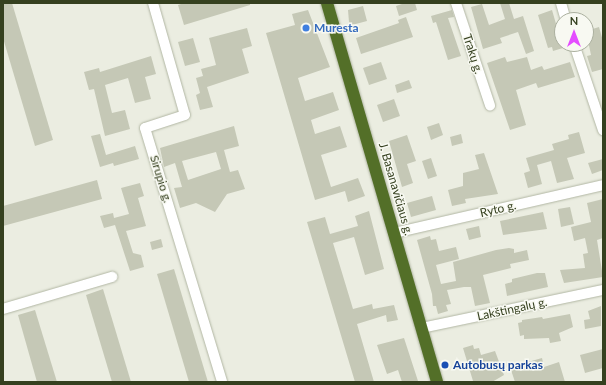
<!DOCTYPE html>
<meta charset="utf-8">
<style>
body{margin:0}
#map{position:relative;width:606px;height:385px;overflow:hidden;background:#ebede1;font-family:Lato,sans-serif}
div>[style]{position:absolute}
.building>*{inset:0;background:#c5c8b6}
.roads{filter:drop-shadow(0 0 1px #b1b6a3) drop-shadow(0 0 1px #b1b6a3)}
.minor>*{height:10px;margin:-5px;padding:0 5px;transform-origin:5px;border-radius:5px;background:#fff}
.highway>*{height:12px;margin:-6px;padding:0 6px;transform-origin:6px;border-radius:6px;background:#536f28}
.dots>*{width:11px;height:11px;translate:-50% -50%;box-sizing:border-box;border:2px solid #f8f9f2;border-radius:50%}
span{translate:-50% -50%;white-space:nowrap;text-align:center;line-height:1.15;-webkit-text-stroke:3px #f8f9f2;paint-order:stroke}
.shop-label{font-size:12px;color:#366cbe;font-weight:700}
.left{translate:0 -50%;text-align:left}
.street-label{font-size:12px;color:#35401f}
.transit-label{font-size:12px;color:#164399;font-weight:700}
.frame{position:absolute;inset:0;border:4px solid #35401f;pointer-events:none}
.north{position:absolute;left:554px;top:12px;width:40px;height:40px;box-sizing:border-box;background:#f8f9f2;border:1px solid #aaaf9e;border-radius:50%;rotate:0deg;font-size:11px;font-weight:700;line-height:16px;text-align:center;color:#35401f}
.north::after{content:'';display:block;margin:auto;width:14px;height:18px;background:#e44dff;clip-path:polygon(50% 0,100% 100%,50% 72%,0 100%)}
</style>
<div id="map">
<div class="building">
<div style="clip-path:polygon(3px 3px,12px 3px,53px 140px,35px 146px,3px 38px)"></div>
<div style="clip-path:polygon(184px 3px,250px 3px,250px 5px,184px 25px,178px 5px)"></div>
<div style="clip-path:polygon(405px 3px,415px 3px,417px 10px,399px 16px,396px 6px)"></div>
<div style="clip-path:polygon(500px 3px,509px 3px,514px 19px,523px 16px,534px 51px,526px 54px,518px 32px,500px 38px,502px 43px,483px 49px,471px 7px,482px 4px,489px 25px,505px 19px)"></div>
<div style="clip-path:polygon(363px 6px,367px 21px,352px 25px,349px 22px,348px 10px)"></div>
<div style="clip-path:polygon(308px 10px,330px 67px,298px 78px,305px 101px,333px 92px,339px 110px,311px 120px,315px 134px,340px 126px,347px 147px,321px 155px,331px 187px,358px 178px,365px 196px,348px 202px,345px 191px,315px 200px,266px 33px,295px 25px,292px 14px)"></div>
<div style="clip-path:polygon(452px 10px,454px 17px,448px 18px,461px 56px,448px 60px,436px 22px,433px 23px,431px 16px)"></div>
<div style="clip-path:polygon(552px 10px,563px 48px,553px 51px,552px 47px,548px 48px,538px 15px)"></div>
<div style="clip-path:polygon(406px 17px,413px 37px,361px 54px,356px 38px,399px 23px,398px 20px)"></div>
<div style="clip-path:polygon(599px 27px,603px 41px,603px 69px,592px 72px,587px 56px,591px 55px,586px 31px)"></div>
<div style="clip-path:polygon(247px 28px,252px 46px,242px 49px,249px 73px,207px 87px,213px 107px,200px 110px,196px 95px,200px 93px,196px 78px,203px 76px,201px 69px,216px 65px,209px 38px)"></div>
<div style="clip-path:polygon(193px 38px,200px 62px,185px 66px,178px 42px)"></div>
<div style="clip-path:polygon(151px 56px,156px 74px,145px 77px,151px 99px,135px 103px,128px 78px,105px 85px,112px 113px,125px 110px,130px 129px,105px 136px,94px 89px,89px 90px,84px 72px,99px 68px,100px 72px)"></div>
<div style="clip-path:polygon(505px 57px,507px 62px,527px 57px,531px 70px,542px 66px,544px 70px,570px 62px,575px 77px,538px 88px,536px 83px,516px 90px,526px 125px,510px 130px,487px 63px)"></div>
<div style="clip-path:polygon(381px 62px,387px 79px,369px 85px,363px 68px)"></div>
<div style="clip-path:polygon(409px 80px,412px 88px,397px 93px,395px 85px)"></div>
<div style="clip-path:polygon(394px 99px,400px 116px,383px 122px,377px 105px)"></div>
<div style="clip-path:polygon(439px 123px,443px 135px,431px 140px,427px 127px)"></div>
<div style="clip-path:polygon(evenodd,234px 126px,239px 146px,224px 150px,230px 172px,238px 170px,245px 189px,227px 194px,215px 212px,196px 203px,180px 208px,174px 188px,182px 187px,175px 163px,164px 167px,160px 148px,234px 126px,216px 152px,221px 169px,188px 180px,182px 161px,216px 152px)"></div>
<div style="clip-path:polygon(579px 132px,585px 153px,567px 158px,574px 179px,557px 183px,551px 161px,537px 165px,542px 184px,528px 188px,524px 173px,530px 171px,526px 158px,554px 150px,552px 144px,569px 139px,568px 135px)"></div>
<div style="clip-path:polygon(100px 134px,106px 155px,135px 146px,139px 159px,114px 166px,113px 163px,100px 167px,91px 136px)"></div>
<div style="clip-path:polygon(461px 134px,463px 143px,452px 146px,450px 137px)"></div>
<div style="clip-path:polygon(407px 135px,416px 161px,407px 164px,413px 183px,402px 187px,389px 141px)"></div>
<div style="clip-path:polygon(484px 153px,498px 194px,465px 199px,466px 203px,452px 206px,448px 190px,463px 186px,463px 173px,479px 169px,475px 155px)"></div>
<div style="clip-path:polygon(431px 158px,437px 176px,428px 179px,422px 161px)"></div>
<div style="clip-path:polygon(603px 159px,603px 170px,592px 174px,588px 163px)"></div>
<div style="clip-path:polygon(97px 180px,102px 199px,3px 226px,3px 206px)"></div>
<div style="clip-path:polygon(140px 183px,144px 196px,138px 198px,146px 226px,126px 231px,133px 253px,141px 255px,144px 267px,130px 271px,115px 225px,104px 228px,100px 216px,113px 213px,114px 218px,129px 214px,121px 188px)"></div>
<div style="clip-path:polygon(432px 196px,436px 210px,411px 217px,407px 203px)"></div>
<div style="clip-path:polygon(603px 199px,603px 238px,597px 240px,603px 277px,564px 283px,560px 270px,585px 268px,583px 254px,588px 253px,585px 238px,574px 241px,571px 227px,591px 222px,587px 203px)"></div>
<div style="clip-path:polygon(570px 207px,574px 224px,561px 227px,558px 209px)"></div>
<div style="clip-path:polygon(369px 211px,384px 269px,365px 275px,354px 237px,333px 243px,353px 309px,372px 304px,373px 309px,394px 305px,398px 320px,387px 322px,386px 315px,357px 324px,374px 382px,355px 382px,307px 222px,325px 217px,330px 234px,358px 226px,355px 216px)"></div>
<div style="clip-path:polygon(543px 212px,547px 229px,503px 235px,500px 221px)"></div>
<div style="clip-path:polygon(479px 226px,481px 237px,469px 240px,466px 229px)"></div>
<div style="clip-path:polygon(430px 236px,431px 240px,436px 239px,439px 251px,456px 247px,459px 259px,436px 265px,441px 284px,456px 281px,453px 262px,496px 250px,509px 248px,514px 249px,514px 253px,527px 250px,529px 260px,510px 264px,511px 268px,483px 275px,490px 303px,475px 306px,471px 287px,464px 287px,447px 290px,451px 304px,446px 305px,448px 311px,438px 314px,436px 306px,433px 306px,432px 294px,417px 240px)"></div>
<div style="clip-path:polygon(161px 239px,163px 247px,152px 250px,150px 242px)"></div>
<div style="clip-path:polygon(174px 269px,208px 382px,189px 382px,157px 274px)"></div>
<div style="clip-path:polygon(537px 273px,545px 273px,548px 287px,507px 296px,505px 284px,512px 282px,512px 279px)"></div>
<div style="clip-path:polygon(103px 289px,131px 382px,112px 382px,86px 295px)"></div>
<div style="clip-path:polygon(601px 306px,601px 326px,585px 329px,584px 320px,590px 319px,588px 311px)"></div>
<div style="clip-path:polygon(35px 310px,57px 382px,37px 382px,18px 315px)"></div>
<div style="clip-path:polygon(570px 314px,573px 327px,559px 333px,561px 341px,550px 343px,549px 338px,524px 339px,524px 335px,520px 336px,518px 323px,522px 322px,522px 320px,542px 317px,543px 319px)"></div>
<div style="clip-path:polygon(404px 338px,418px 381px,413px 382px,402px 382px,398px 370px,387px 374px,377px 345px)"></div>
<div style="clip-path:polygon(473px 345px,474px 349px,479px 348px,481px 355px,495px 351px,504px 375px,492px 382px,473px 381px,463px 348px)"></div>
<div style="clip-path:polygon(603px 349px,603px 368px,585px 373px,580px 355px)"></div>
<div style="clip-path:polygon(542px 358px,544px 367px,559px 362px,565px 382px,515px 382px,511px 370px,522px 367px,521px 364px)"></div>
</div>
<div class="roads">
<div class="minor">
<div style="left:153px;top:3px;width:116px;rotate:74.1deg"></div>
<div style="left:185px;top:115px;width:42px;rotate:162deg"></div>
<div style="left:145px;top:128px;width:265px;rotate:73.1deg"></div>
<div style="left:456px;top:3px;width:108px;rotate:71.6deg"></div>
<div style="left:561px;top:3px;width:18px;rotate:74deg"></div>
<div style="left:574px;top:44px;width:91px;rotate:71.4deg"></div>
<div style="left:394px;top:233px;width:214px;rotate:-12.9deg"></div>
<div style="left:3px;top:309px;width:114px;rotate:-16.4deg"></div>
<div style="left:421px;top:328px;width:186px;rotate:-11.8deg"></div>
</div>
<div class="highway">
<div style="left:327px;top:3px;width:395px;rotate:73.8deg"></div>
</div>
</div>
<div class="dots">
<div style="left:306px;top:28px;background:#3f7fe0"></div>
<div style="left:445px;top:365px;background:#1a4fb4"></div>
</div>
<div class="shop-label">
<span class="left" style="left:314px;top:28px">Muresta</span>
</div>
<div class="street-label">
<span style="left:473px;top:54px;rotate:72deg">Trakų g.</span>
<span style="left:161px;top:179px;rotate:73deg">Sirupio g.</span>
<span style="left:396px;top:189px;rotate:74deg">J. Basanavičiaus g.</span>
<span style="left:498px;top:209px;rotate:-13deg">Ryto g.</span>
<span style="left:512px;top:309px;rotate:-12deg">Lakštingalų g.</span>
</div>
<div class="transit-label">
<span class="left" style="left:453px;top:365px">Autobusų parkas</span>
</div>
<div class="frame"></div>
<div class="north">N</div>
</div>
